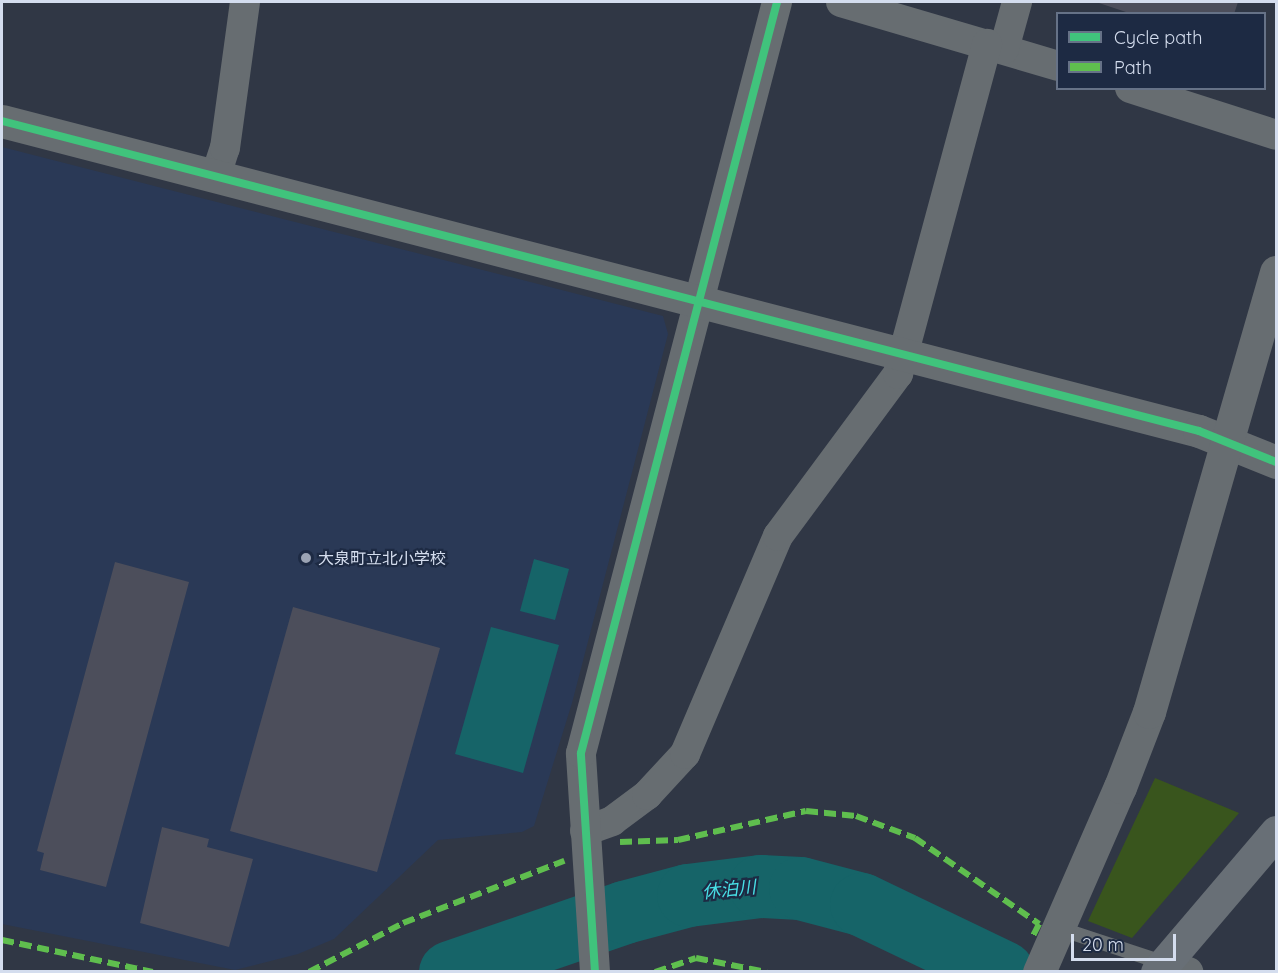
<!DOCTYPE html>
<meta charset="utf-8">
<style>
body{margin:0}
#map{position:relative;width:1278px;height:973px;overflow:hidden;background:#303745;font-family:Quicksand,"Noto Sans JP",sans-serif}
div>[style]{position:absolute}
.built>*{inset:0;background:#2a3956}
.green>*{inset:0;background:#39551d}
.water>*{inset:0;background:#166468}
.river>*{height:63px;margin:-31.5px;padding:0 31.5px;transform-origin:31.5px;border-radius:31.5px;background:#166468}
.building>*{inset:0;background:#4c4e5b}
.service>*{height:15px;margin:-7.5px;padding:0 7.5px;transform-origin:7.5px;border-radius:7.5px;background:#676d71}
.minor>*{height:30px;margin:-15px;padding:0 15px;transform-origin:15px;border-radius:15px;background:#676d71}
.tertiary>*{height:33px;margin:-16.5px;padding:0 16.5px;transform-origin:16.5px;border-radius:16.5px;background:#676d71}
.secondary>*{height:33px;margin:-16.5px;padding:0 16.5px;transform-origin:16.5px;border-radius:16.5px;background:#686f76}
.quiet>*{height:6px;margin-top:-3px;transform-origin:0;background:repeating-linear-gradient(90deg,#5fbe4e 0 12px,transparent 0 18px)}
.cycleway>*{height:8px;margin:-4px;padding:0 4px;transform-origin:4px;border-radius:4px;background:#40c37c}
.dots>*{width:16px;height:16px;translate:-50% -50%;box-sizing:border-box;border:3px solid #1d2a43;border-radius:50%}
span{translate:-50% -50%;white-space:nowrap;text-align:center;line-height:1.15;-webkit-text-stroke:4.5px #1d2a43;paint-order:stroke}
.poi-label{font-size:16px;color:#d4ddee}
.left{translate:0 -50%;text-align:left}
.water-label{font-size:18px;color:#48e0e7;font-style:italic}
.frame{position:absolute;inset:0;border:3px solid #d4ddee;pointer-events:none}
.legend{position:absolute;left:1056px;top:12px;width:210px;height:78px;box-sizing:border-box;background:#1d2a43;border:2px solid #667287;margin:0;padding:8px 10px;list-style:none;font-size:18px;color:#d4ddee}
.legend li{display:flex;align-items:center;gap:12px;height:30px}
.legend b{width:30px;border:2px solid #667287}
.scale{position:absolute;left:1071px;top:934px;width:105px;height:27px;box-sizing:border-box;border:3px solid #d4ddee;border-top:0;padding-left:8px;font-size:18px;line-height:21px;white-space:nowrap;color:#d4ddee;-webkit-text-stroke:4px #1d2a43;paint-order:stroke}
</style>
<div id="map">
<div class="built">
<div style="clip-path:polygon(2px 147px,663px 316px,668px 334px,572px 703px,534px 826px,522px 832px,438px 840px,334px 939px,298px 954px,235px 970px,2px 924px)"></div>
</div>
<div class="green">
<div style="clip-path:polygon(1155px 778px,1239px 813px,1132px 938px,1088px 921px)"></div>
</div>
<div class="water">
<div style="clip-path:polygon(534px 559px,569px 569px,555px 620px,520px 611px)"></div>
<div style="clip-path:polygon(491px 627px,559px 645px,523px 773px,455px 754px)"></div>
</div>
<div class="river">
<div style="left:450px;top:972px;width:184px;rotate:-19deg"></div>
<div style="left:624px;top:912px;width:66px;rotate:-14.9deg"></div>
<div style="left:688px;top:895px;width:73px;rotate:-7.1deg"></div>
<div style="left:760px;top:886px;width:40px;rotate:2.9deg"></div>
<div style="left:800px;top:888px;width:63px;rotate:14.7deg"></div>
<div style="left:861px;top:904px;width:157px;rotate:25.6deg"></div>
</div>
<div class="building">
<div style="clip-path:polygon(1096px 2px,1238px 2px,1234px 14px,1132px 14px)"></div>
<div style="clip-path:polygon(115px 562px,189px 582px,106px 887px,40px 870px,44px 853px,37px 851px)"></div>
<div style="clip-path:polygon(293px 607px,440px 648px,377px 872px,230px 831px)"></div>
<div style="clip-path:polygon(162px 827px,209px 839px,207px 847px,253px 859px,229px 947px,140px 923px)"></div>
</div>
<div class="service">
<div style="left:1059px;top:928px;width:112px;rotate:18.3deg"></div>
</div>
<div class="minor">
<div style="left:841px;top:2px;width:226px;rotate:16.4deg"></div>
<div style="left:1004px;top:49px;width:49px;rotate:-74.5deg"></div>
<div style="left:1130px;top:88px;width:153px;rotate:17.8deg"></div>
<div style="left:216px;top:175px;width:28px;rotate:-72deg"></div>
<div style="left:225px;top:148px;width:147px;rotate:-82.2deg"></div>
<div style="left:585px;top:831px;width:29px;rotate:-20deg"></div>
<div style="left:612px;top:821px;width:44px;rotate:-36.6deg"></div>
<div style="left:647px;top:795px;width:56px;rotate:-47.2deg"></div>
<div style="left:685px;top:754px;width:237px;rotate:-66.9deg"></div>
<div style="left:778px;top:536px;width:202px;rotate:-53.5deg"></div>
<div style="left:898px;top:374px;width:342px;rotate:-74.9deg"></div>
<div style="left:1165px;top:963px;width:25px;rotate:21deg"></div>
<div style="left:595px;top:972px;width:219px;rotate:-93.7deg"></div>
<div style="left:581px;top:753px;width:776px;rotate:-75.37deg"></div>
</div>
<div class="tertiary">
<div style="left:2px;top:121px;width:1236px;rotate:14.52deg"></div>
<div style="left:1199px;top:431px;width:83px;rotate:21.9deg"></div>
<div style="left:1039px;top:972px;width:202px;rotate:-66.4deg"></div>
<div style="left:1120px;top:787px;width:80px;rotate:-68.9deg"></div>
<div style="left:1149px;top:712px;width:458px;rotate:-73.9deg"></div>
</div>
<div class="secondary">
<div style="left:1157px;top:972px;width:184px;rotate:-49.6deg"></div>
</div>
<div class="quiet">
<div style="left:620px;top:842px;width:58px;rotate:-2deg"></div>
<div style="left:678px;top:840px;width:131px;rotate:-12.8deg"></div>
<div style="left:806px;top:811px;width:50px;rotate:5.7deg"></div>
<div style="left:856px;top:816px;width:63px;rotate:20.4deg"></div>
<div style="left:915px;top:838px;width:151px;rotate:34.7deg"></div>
<div style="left:1039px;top:924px;width:13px;rotate:117deg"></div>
<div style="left:2px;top:940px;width:154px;rotate:12deg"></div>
<div style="left:309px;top:972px;width:106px;rotate:-27.5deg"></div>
<div style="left:403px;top:923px;width:173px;rotate:-21.1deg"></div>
<div style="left:655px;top:972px;width:43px;rotate:-18.9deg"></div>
<div style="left:696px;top:958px;width:72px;rotate:11.2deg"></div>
</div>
<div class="cycleway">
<div style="left:2px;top:121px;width:1236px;rotate:14.52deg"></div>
<div style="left:1199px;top:431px;width:83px;rotate:21.9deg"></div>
<div style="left:595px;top:972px;width:219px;rotate:-93.7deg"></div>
<div style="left:581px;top:753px;width:776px;rotate:-75.37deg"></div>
</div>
<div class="dots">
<div style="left:306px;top:558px;background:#9ba3b3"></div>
</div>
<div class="poi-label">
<span class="left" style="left:318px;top:558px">大泉町立北小学校</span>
</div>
<div class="water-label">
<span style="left:729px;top:890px;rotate:-6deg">休泊川</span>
</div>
<div class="frame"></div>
<ul class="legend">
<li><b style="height:8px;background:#40c37c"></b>Cycle path</li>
<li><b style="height:8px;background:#5fbe4e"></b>Path</li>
</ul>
<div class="scale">20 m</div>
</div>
